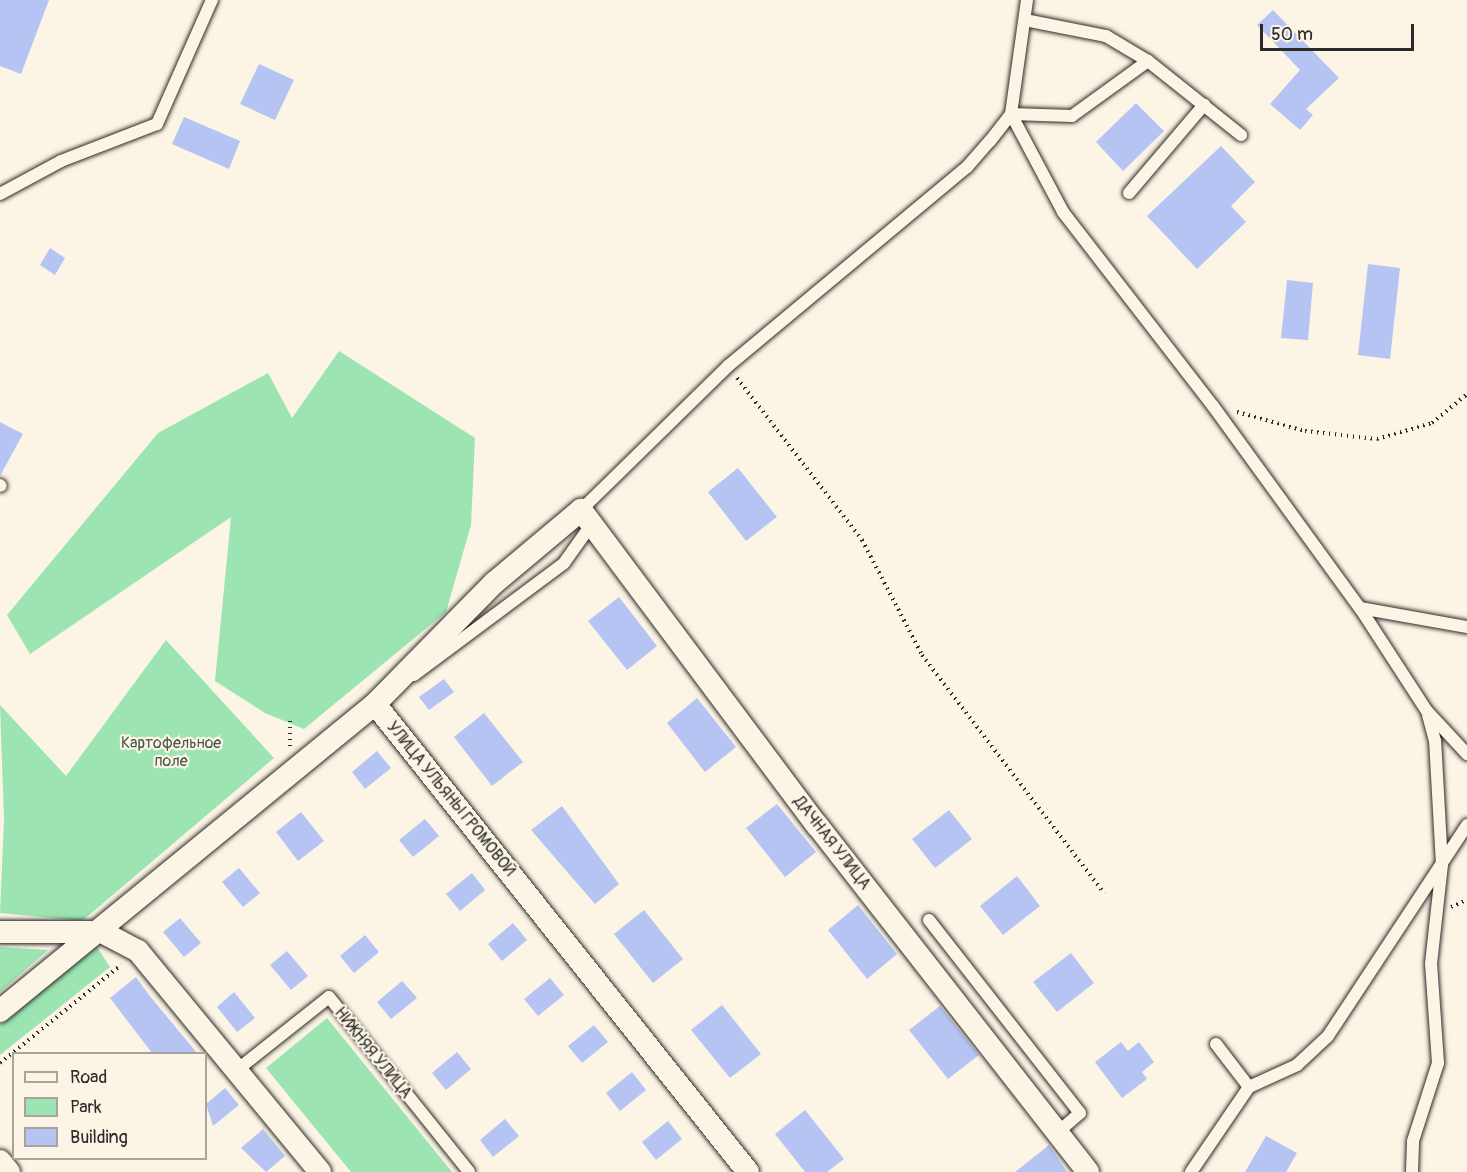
<!DOCTYPE html>
<meta charset="utf-8">
<style>
body{margin:0}
#map{position:relative;width:1467px;height:1172px;overflow:hidden;background:#fcf5e5;font-family:Pangolin,sans-serif}
div>[style]{position:absolute}
.green>*{inset:0;background:#9ce4b2}
.building>*{inset:0;background:#b6c4f4}
.path>*{height:4px;margin-top:-2px;transform-origin:0;background:repeating-linear-gradient(90deg,#2b2b2b 0 1.5px,transparent 0 6px)}
.roads{filter:drop-shadow(0 0 2px #2b2b2b) drop-shadow(0 0 2px #2b2b2b)}
.lane>*{height:12px;margin:-6px;padding:0 6px;transform-origin:6px;border-radius:6px;background:#fcf5e5}
.street>*{height:22px;margin:-11px;padding:0 11px;transform-origin:11px;border-radius:11px;background:#fcf5e5}
span{translate:-50% -50%;white-space:nowrap;text-align:center;line-height:1.15;-webkit-text-stroke:4.5px #fcf5e5;paint-order:stroke}
.park-label{font-size:16px;color:#47594d}
.street-label{font-size:16px;color:#2b2b2b}
.legend{position:absolute;left:12px;top:1052px;width:195px;height:108px;box-sizing:border-box;background:#fcf5e5;border:2px solid #a8a49b;margin:0;padding:8px 10px;list-style:none;font-size:18px;color:#2b2b2b}
.legend li{display:flex;align-items:center;gap:12px;height:30px}
.legend b{width:30px;border:2px solid #a8a49b}
.scale{position:absolute;left:1260px;top:24px;width:154px;height:27px;box-sizing:border-box;border:3px solid #2b2b2b;border-top:0;padding-left:8px;font-size:18px;line-height:21px;white-space:nowrap;color:#2b2b2b;-webkit-text-stroke:4px #fcf5e5;paint-order:stroke}
</style>
<div id="map">
<div class="green">
<div style="clip-path:polygon(339px 351px,475px 438px,471px 525px,446px 612px,304px 729px,265px 713px,215px 681px,231px 517px,30px 654px,7px 615px,158px 433px,268px 373px,292px 418px)"></div>
<div style="clip-path:polygon(166px 640px,274px 758px,82px 921px,0 913px,4px 820px,0 705px,66px 776px)"></div>
<div style="clip-path:polygon(95px 944px,110px 967px,0 1055px,0 1025px)"></div>
<div style="clip-path:polygon(0 947px,48px 950px,0 992px)"></div>
<div style="clip-path:polygon(327px 1018px,452px 1172px,351px 1172px,266px 1068px)"></div>
</div>
<div class="building">
<div style="clip-path:polygon(0 0,49px 0,21px 74px,0 66px)"></div>
<div style="clip-path:polygon(1273px 10px,1339px 78px,1306px 109px,1313px 115px,1300px 130px,1270px 104px,1300px 70px,1257px 25px)"></div>
<div style="clip-path:polygon(259px 64px,294px 80px,275px 120px,240px 104px)"></div>
<div style="clip-path:polygon(1136px 103px,1164px 131px,1123px 171px,1096px 142px)"></div>
<div style="clip-path:polygon(184px 117px,240px 141px,229px 169px,172px 144px)"></div>
<div style="clip-path:polygon(1221px 146px,1255px 182px,1231px 206px,1246px 222px,1197px 269px,1147px 216px)"></div>
<div style="clip-path:polygon(50px 248px,65px 258px,55px 275px,40px 265px)"></div>
<div style="clip-path:polygon(1368px 264px,1400px 268px,1390px 359px,1358px 355px)"></div>
<div style="clip-path:polygon(1287px 280px,1313px 283px,1308px 340px,1281px 338px)"></div>
<div style="clip-path:polygon(0 422px,23px 434px,0 476px)"></div>
<div style="clip-path:polygon(738px 468px,777px 517px,746px 541px,708px 492px)"></div>
<div style="clip-path:polygon(619px 597px,657px 646px,627px 670px,588px 621px)"></div>
<div style="clip-path:polygon(444px 679px,454px 692px,429px 710px,419px 697px)"></div>
<div style="clip-path:polygon(697px 698px,736px 747px,705px 772px,667px 723px)"></div>
<div style="clip-path:polygon(484px 713px,523px 762px,492px 786px,454px 737px)"></div>
<div style="clip-path:polygon(377px 751px,391px 768px,365px 789px,352px 772px)"></div>
<div style="clip-path:polygon(777px 804px,816px 852px,785px 877px,746px 828px)"></div>
<div style="clip-path:polygon(562px 806px,619px 884px,595px 904px,531px 830px)"></div>
<div style="clip-path:polygon(949px 810px,972px 839px,935px 868px,912px 839px)"></div>
<div style="clip-path:polygon(301px 812px,324px 841px,298px 861px,276px 832px)"></div>
<div style="clip-path:polygon(425px 819px,439px 836px,413px 857px,399px 840px)"></div>
<div style="clip-path:polygon(239px 868px,260px 893px,243px 907px,222px 882px)"></div>
<div style="clip-path:polygon(472px 873px,485px 890px,460px 911px,446px 894px)"></div>
<div style="clip-path:polygon(1017px 876px,1040px 906px,1003px 935px,980px 906px)"></div>
<div style="clip-path:polygon(858px 905px,897px 954px,867px 979px,828px 930px)"></div>
<div style="clip-path:polygon(644px 910px,683px 959px,653px 983px,614px 934px)"></div>
<div style="clip-path:polygon(180px 918px,201px 943px,184px 957px,163px 932px)"></div>
<div style="clip-path:polygon(513px 923px,527px 940px,502px 961px,488px 944px)"></div>
<div style="clip-path:polygon(365px 935px,379px 952px,354px 973px,340px 956px)"></div>
<div style="clip-path:polygon(287px 951px,308px 976px,291px 990px,270px 965px)"></div>
<div style="clip-path:polygon(1071px 953px,1094px 983px,1057px 1012px,1033px 982px)"></div>
<div style="clip-path:polygon(136px 977px,149px 995px,197px 1053px,152px 1053px,110px 998px)"></div>
<div style="clip-path:polygon(550px 978px,564px 995px,538px 1016px,524px 999px)"></div>
<div style="clip-path:polygon(402px 981px,417px 998px,391px 1019px,377px 1002px)"></div>
<div style="clip-path:polygon(234px 992px,255px 1018px,237px 1032px,217px 1007px)"></div>
<div style="clip-path:polygon(722px 1005px,761px 1054px,730px 1078px,691px 1030px)"></div>
<div style="clip-path:polygon(940px 1006px,979px 1055px,948px 1079px,909px 1030px)"></div>
<div style="clip-path:polygon(594px 1025px,608px 1042px,582px 1063px,568px 1046px)"></div>
<div style="clip-path:polygon(1121px 1042px,1128px 1051px,1139px 1042px,1154px 1062px,1142px 1072px,1147px 1079px,1122px 1098px,1095px 1062px)"></div>
<div style="clip-path:polygon(457px 1052px,471px 1069px,446px 1090px,432px 1073px)"></div>
<div style="clip-path:polygon(632px 1072px,646px 1090px,620px 1111px,606px 1093px)"></div>
<div style="clip-path:polygon(225px 1088px,239px 1105px,213px 1126px,206px 1104px)"></div>
<div style="clip-path:polygon(805px 1110px,844px 1159px,827px 1172px,805px 1172px,775px 1134px)"></div>
<div style="clip-path:polygon(505px 1119px,519px 1136px,493px 1157px,480px 1140px)"></div>
<div style="clip-path:polygon(668px 1121px,682px 1139px,656px 1160px,642px 1142px)"></div>
<div style="clip-path:polygon(263px 1129px,285px 1156px,266px 1172px,241px 1148px)"></div>
<div style="clip-path:polygon(1266px 1136px,1297px 1153px,1286px 1172px,1245px 1172px)"></div>
<div style="clip-path:polygon(1049px 1145px,1067px 1172px,1015px 1172px)"></div>
</div>
<div class="path">
<div style="left:737px;top:378px;width:205px;rotate:52.3deg"></div>
<div style="left:862px;top:540px;width:130px;rotate:62.4deg"></div>
<div style="left:922px;top:655px;width:300px;rotate:52.6deg"></div>
<div style="left:1237px;top:412px;width:71px;rotate:15.6deg"></div>
<div style="left:1305px;top:431px;width:72px;rotate:6.3deg"></div>
<div style="left:1377px;top:439px;width:57px;rotate:-16.2deg"></div>
<div style="left:1432px;top:423px;width:45px;rotate:-39.6deg"></div>
<div style="left:290px;top:746px;width:29px;rotate:-90deg"></div>
<div style="left:1451px;top:907px;width:17px;rotate:-24deg"></div>
<div style="left:0;top:1063px;width:156px;rotate:-39deg"></div>
</div>
<div class="roads">
<div class="lane">
<div style="left:1025px;top:20px;width:83px;rotate:11.2deg"></div>
<div style="left:1106px;top:36px;width:49px;rotate:30.8deg"></div>
<div style="left:1011px;top:114px;width:111px;rotate:62deg"></div>
<div style="left:1063px;top:212px;width:245px;rotate:52.3deg"></div>
<div style="left:1213px;top:406px;width:250px;rotate:54deg"></div>
<div style="left:1360px;top:608px;width:123px;rotate:57deg"></div>
<div style="left:1427px;top:711px;width:59px;rotate:47.1deg"></div>
<div style="left:1011px;top:114px;width:61px;rotate:1.9deg"></div>
<div style="left:1072px;top:116px;width:94px;rotate:-35.9deg"></div>
<div style="left:1148px;top:61px;width:119px;rotate:38.5deg"></div>
<div style="left:1129px;top:193px;width:116px;rotate:-49.6deg"></div>
<div style="left:0;top:194px;width:69px;rotate:-28.4deg"></div>
<div style="left:61px;top:161px;width:103px;rotate:-21.1deg"></div>
<div style="left:157px;top:124px;width:136px;rotate:-66.1deg"></div>
<div style="left:0;top:485px;width:1px;rotate:45deg"></div>
<div style="left:581px;top:510px;width:206px;rotate:-44.4deg"></div>
<div style="left:728px;top:366px;width:311px;rotate:-39.8deg"></div>
<div style="left:967px;top:167px;width:35px;rotate:-49deg"></div>
<div style="left:990px;top:141px;width:34px;rotate:-52deg"></div>
<div style="left:1011px;top:114px;width:115px;rotate:-82deg"></div>
<div style="left:1360px;top:608px;width:109px;rotate:10.1deg"></div>
<div style="left:414px;top:675px;width:187px;rotate:-36.7deg"></div>
<div style="left:564px;top:563px;width:47px;rotate:-54.6deg"></div>
<div style="left:929px;top:920px;width:245px;rotate:52deg"></div>
<div style="left:1080px;top:1113px;width:29px;rotate:139deg"></div>
<div style="left:1216px;top:1044px;width:54px;rotate:52.5deg"></div>
<div style="left:237px;top:1070px;width:117px;rotate:-38.4deg"></div>
<div style="left:329px;top:997px;width:224px;rotate:51.3deg"></div>
<div style="left:1191px;top:1172px;width:103px;rotate:-55.7deg"></div>
<div style="left:1249px;top:1087px;width:53px;rotate:-24.6deg"></div>
<div style="left:1297px;top:1065px;width:42px;rotate:-43.1deg"></div>
<div style="left:1328px;top:1036px;width:253px;rotate:-56.6deg"></div>
<div style="left:1412px;top:1172px;width:31px;rotate:-88deg"></div>
<div style="left:1413px;top:1141px;width:82px;rotate:-72.2deg"></div>
<div style="left:1438px;top:1063px;width:99px;rotate:-94deg"></div>
<div style="left:1431px;top:964px;width:100px;rotate:-83.7deg"></div>
<div style="left:1442px;top:865px;width:124px;rotate:-93.2deg"></div>
<div style="left:1435px;top:741px;width:27px;rotate:-105deg"></div>
</div>
<div class="street">
<div style="left:375px;top:704px;width:170px;rotate:-45.5deg"></div>
<div style="left:494px;top:583px;width:114px;rotate:-40deg"></div>
<div style="left:581px;top:510px;width:394px;rotate:53.2deg"></div>
<div style="left:817px;top:825px;width:440px;rotate:52deg"></div>
<div style="left:0;top:932px;width:102px"></div>
<div style="left:102px;top:932px;width:41px;rotate:27.8deg"></div>
<div style="left:138px;top:951px;width:286px;rotate:50.5deg"></div>
<div style="left:0;top:1011px;width:485px;rotate:-39.3deg"></div>
<div style="left:375px;top:704px;width:598px;rotate:51.44deg"></div>
<div style="left:0;top:1161px;width:14px;rotate:51deg"></div>
</div>
</div>
<div class="park-label">
<span style="left:171px;top:752px">Картофельное<br>поле</span>
</div>
<div class="street-label">
<span style="left:451px;top:799px;rotate:51deg">УЛИЦА УЛЬЯНЫ ГРОМОВОЙ</span>
<span style="left:832px;top:843px;rotate:52deg">ДАЧНАЯ УЛИЦА</span>
<span style="left:373px;top:1053px;rotate:51deg">НИЖНЯЯ УЛИЦА</span>
</div>
<ul class="legend">
<li><b style="height:8px;background:#fcf5e5"></b>Road</li>
<li><b style="height:16px;background:#9ce4b2"></b>Park</li>
<li><b style="height:16px;background:#b6c4f4"></b>Building</li>
</ul>
<div class="scale">50 m</div>
</div>
